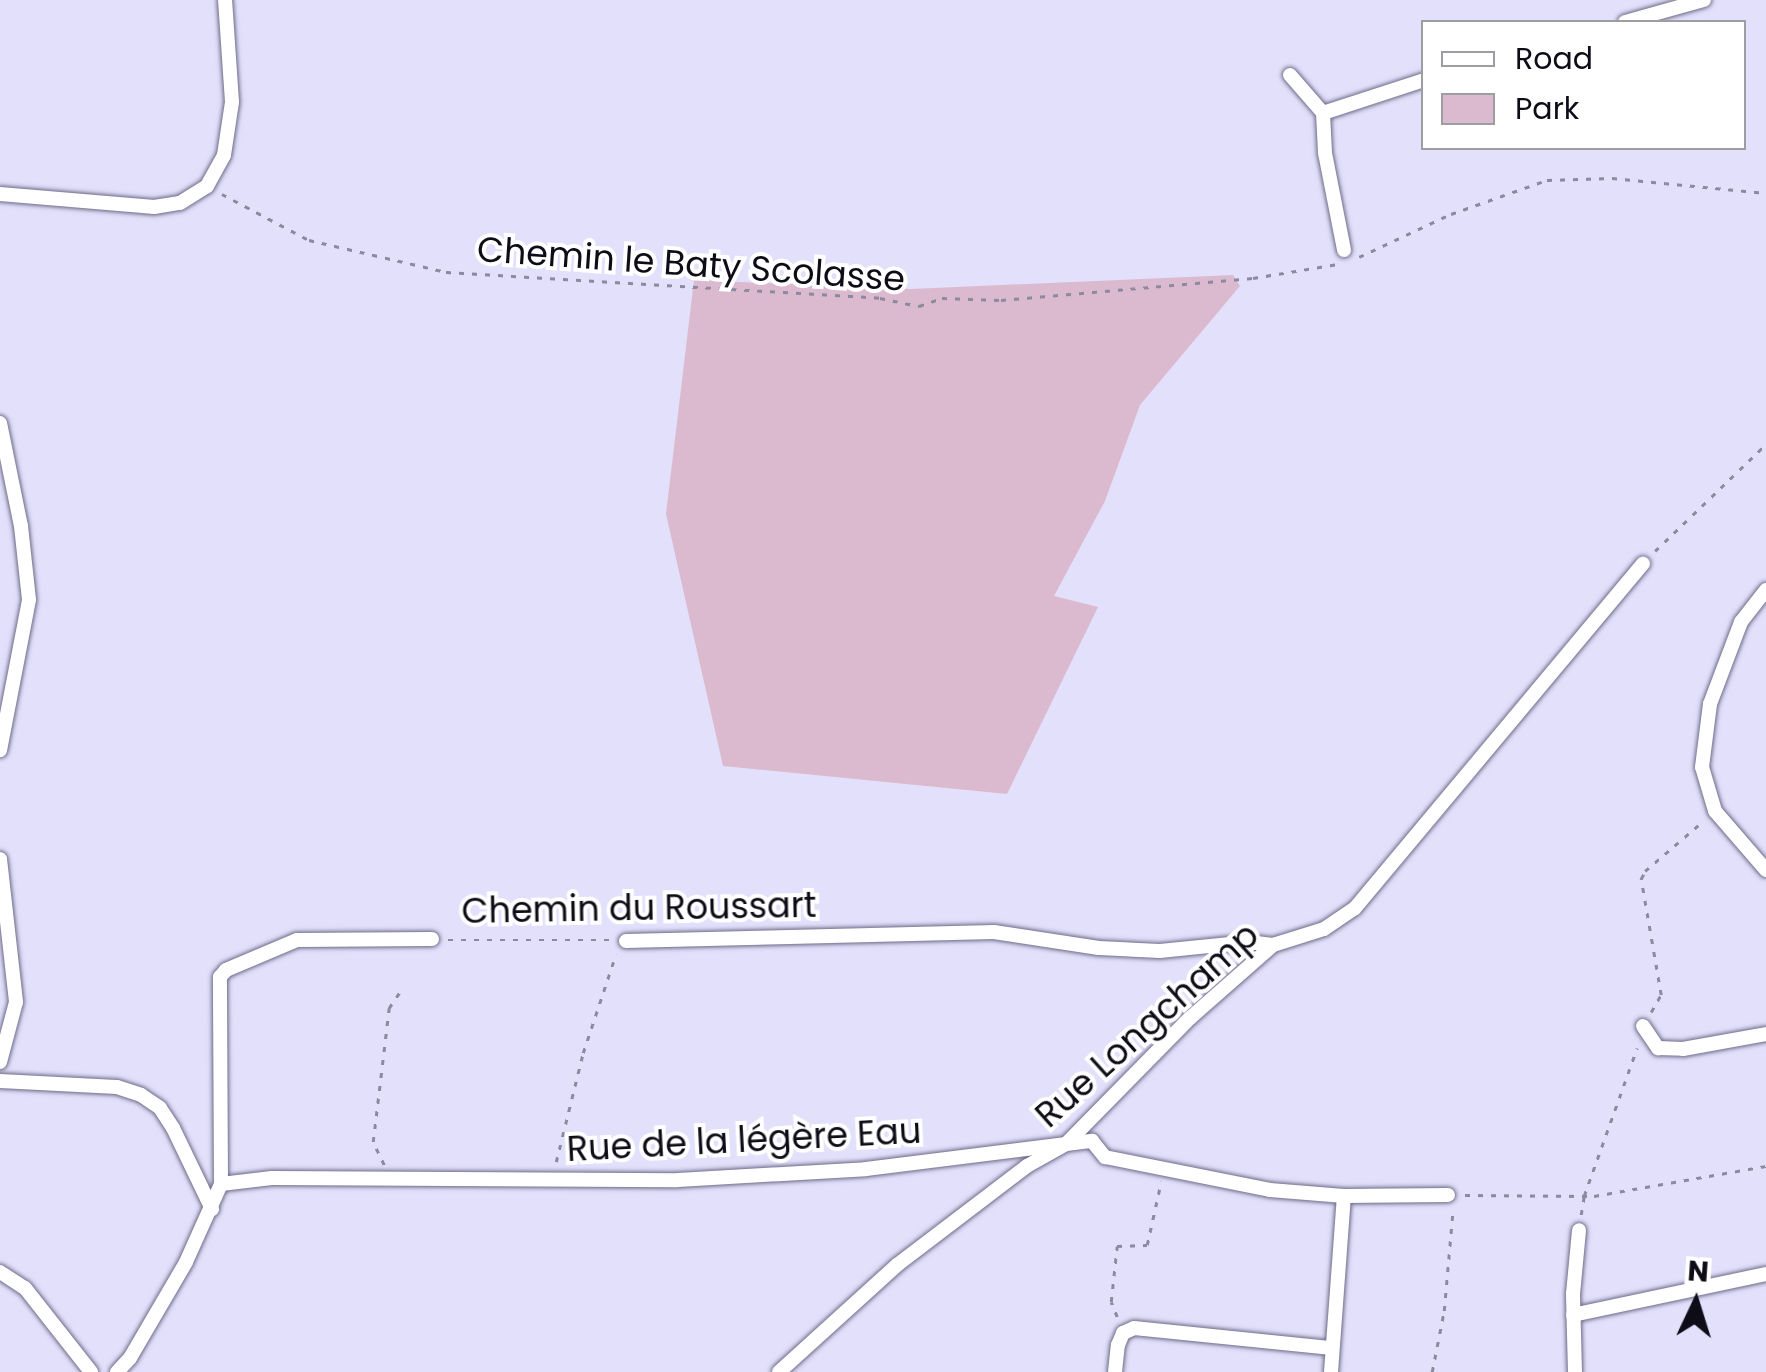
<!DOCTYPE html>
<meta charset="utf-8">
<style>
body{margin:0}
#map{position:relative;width:1766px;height:1372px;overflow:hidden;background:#e2e0fb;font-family:Poppins,sans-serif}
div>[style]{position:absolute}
.green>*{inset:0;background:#dbbad0}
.path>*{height:2.5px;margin-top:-1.25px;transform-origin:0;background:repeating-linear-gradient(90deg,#8b8a9e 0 5px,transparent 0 13px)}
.roads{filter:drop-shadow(0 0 2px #6e6b89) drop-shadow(0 0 2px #6e6b89)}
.minor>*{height:14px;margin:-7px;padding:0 7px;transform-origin:7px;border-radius:7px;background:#fff}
span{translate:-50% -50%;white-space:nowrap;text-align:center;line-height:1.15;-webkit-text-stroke:8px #fff;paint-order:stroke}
.street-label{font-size:35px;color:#0d0c17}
.legend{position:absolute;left:1421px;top:20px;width:325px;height:130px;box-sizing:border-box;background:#fff;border:2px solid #9e9ea2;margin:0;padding:12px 18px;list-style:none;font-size:30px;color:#0d0c17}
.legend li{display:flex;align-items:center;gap:20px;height:50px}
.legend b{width:50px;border:2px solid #9e9ea2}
.north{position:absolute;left:1646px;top:1252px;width:100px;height:100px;-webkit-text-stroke:8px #fff;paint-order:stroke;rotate:4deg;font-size:28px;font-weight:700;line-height:40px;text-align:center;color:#0d0c17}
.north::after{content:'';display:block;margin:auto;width:35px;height:45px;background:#0d0c17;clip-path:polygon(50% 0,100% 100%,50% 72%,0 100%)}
</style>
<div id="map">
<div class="green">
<div style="clip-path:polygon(1233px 275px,1240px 286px,1140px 405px,1105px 501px,1054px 596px,1098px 607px,1007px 794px,723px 766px,666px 514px,694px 280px,911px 289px)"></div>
</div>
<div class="path">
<div style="left:222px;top:194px;width:98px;rotate:27.9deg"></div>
<div style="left:309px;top:240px;width:141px;rotate:13.1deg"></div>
<div style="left:446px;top:272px;width:435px;rotate:3.4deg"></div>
<div style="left:880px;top:298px;width:40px;rotate:12deg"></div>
<div style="left:919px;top:306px;width:24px;rotate:-19deg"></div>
<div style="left:942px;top:298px;width:59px;rotate:1.9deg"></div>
<div style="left:1001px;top:300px;width:253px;rotate:-5deg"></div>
<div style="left:1253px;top:278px;width:86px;rotate:-9.4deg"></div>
<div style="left:1359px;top:257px;width:102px;rotate:-25.1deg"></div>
<div style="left:1451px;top:214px;width:102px;rotate:-19.5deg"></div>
<div style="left:1547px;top:180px;width:65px;rotate:-1.8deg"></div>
<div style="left:1612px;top:178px;width:155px;rotate:5.6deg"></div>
<div style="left:1655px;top:551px;width:154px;rotate:-43.9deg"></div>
<div style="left:448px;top:940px;width:162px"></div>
<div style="left:1651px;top:1012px;width:20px;rotate:-60deg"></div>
<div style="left:1661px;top:995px;width:118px;rotate:-99.8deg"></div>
<div style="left:1641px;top:879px;width:9px;rotate:-63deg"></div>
<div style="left:1645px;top:871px;width:75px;rotate:-40.7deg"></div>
<div style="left:556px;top:1162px;width:112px;rotate:-76.1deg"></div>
<div style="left:583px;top:1053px;width:104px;rotate:-71.6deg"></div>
<div style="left:384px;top:1165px;width:25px;rotate:-116deg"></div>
<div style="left:373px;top:1142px;width:135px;rotate:-83.2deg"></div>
<div style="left:389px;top:1008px;width:23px;rotate:-56deg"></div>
<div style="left:1465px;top:1195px;width:129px;rotate:0.4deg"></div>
<div style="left:1594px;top:1196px;width:175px;rotate:-9.9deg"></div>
<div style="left:1581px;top:1215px;width:19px;rotate:-81deg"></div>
<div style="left:1584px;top:1196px;width:157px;rotate:-70.3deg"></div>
<div style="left:1117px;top:1317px;width:16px;rotate:-112deg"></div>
<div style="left:1111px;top:1302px;width:56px;rotate:-83.9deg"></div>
<div style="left:1117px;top:1246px;width:30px;rotate:-2deg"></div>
<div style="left:1147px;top:1245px;width:65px;rotate:-77.5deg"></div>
<div style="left:1432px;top:1372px;width:62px;rotate:-78.9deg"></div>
<div style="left:1444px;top:1311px;width:102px;rotate:-85deg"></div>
</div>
<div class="roads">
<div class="minor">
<div style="left:1625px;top:22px;width:82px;rotate:-15.6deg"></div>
<div style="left:1290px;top:75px;width:50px;rotate:49deg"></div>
<div style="left:1323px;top:113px;width:106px;rotate:-18.1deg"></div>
<div style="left:1323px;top:113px;width:40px;rotate:87.1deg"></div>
<div style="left:1325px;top:153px;width:99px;rotate:78.9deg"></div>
<div style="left:0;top:194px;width:155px;rotate:4.8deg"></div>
<div style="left:154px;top:207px;width:26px;rotate:-9deg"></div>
<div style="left:180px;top:203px;width:32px;rotate:-32deg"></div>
<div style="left:207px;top:186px;width:35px;rotate:-61deg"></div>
<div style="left:224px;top:155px;width:54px;rotate:-81.4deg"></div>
<div style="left:232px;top:102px;width:102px;rotate:-93.9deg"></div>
<div style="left:0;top:423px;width:105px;rotate:78.5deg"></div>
<div style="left:21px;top:526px;width:74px;rotate:83.8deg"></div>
<div style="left:29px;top:600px;width:153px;rotate:100.9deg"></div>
<div style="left:1766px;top:590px;width:41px;rotate:128deg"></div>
<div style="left:1741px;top:622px;width:88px;rotate:110.7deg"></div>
<div style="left:1710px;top:704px;width:64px;rotate:97.2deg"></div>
<div style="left:1702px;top:767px;width:46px;rotate:73.5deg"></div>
<div style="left:1715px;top:811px;width:78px;rotate:49.2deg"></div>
<div style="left:0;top:859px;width:144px;rotate:83.6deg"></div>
<div style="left:16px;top:1002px;width:62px;rotate:104.9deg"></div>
<div style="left:626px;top:941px;width:368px;rotate:-1.4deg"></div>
<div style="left:994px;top:932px;width:106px;rotate:8.7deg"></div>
<div style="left:1099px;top:948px;width:61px;rotate:2.8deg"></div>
<div style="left:1160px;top:951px;width:88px;rotate:-5.8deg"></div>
<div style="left:1248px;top:942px;width:25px;rotate:7deg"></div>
<div style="left:1643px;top:1026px;width:27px;rotate:56deg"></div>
<div style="left:1658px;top:1048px;width:25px;rotate:2deg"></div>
<div style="left:1683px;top:1049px;width:84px;rotate:-10.2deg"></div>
<div style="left:0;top:1081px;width:117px;rotate:2.9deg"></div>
<div style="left:117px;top:1087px;width:25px;rotate:18deg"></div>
<div style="left:141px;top:1095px;width:23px;rotate:34deg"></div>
<div style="left:160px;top:1108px;width:24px;rotate:57deg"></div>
<div style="left:173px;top:1128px;width:90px;rotate:64.3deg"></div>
<div style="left:221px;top:1184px;width:51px;rotate:-6.7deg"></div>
<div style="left:272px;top:1178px;width:406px;rotate:0.3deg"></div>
<div style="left:678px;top:1180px;width:188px;rotate:-3.3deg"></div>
<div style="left:866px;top:1169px;width:228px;rotate:-7.1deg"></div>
<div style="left:1092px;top:1141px;width:21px;rotate:51deg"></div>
<div style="left:1105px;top:1157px;width:168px;rotate:11.3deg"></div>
<div style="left:1270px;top:1190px;width:74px;rotate:4.6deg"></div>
<div style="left:1344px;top:1196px;width:104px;rotate:-0.6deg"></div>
<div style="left:0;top:1272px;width:30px;rotate:33deg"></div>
<div style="left:25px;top:1288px;width:107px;rotate:51.8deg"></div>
<div style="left:1573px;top:1315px;width:197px;rotate:-12deg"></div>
<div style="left:117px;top:1372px;width:19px;rotate:-47deg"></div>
<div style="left:130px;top:1358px;width:111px;rotate:-59.7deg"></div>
<div style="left:186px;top:1262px;width:85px;rotate:-65.8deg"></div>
<div style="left:221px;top:1184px;width:207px;rotate:-90.3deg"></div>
<div style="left:220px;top:977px;width:9px;rotate:-49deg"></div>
<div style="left:226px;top:970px;width:77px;rotate:-22.9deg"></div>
<div style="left:297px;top:940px;width:135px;rotate:-0.4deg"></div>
<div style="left:779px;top:1372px;width:159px;rotate:-42.2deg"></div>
<div style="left:897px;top:1265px;width:163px;rotate:-37.3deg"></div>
<div style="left:1027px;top:1166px;width:45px;rotate:-29.4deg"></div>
<div style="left:1066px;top:1144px;width:177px;rotate:-45.5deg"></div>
<div style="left:1190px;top:1018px;width:111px;rotate:-41.3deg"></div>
<div style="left:1273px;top:945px;width:53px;rotate:-17.4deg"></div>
<div style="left:1324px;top:929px;width:37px;rotate:-34deg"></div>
<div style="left:1355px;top:908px;width:449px;rotate:-50.1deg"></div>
<div style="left:1115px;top:1372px;width:27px;rotate:-84deg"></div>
<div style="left:1118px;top:1345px;width:13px;rotate:-67deg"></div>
<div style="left:1123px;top:1333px;width:12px;rotate:-24deg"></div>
<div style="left:1134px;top:1328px;width:199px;rotate:5.8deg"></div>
<div style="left:1331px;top:1372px;width:176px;rotate:-85.8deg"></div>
<div style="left:1575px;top:1372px;width:78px;rotate:-91.5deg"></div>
<div style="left:1573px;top:1294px;width:64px;rotate:-84.6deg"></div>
</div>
</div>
<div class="street-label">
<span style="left:691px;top:264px;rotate:4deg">Chemin le Baty Scolasse</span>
<span style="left:639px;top:908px;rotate:-1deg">Chemin du Roussart</span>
<span style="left:1147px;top:1025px;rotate:-42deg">Rue Longchamp</span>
<span style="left:744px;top:1140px;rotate:-3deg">Rue de la légère Eau</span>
</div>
<ul class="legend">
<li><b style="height:12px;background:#fff"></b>Road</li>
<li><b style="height:28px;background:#dbbad0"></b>Park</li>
</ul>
<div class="north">N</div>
</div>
